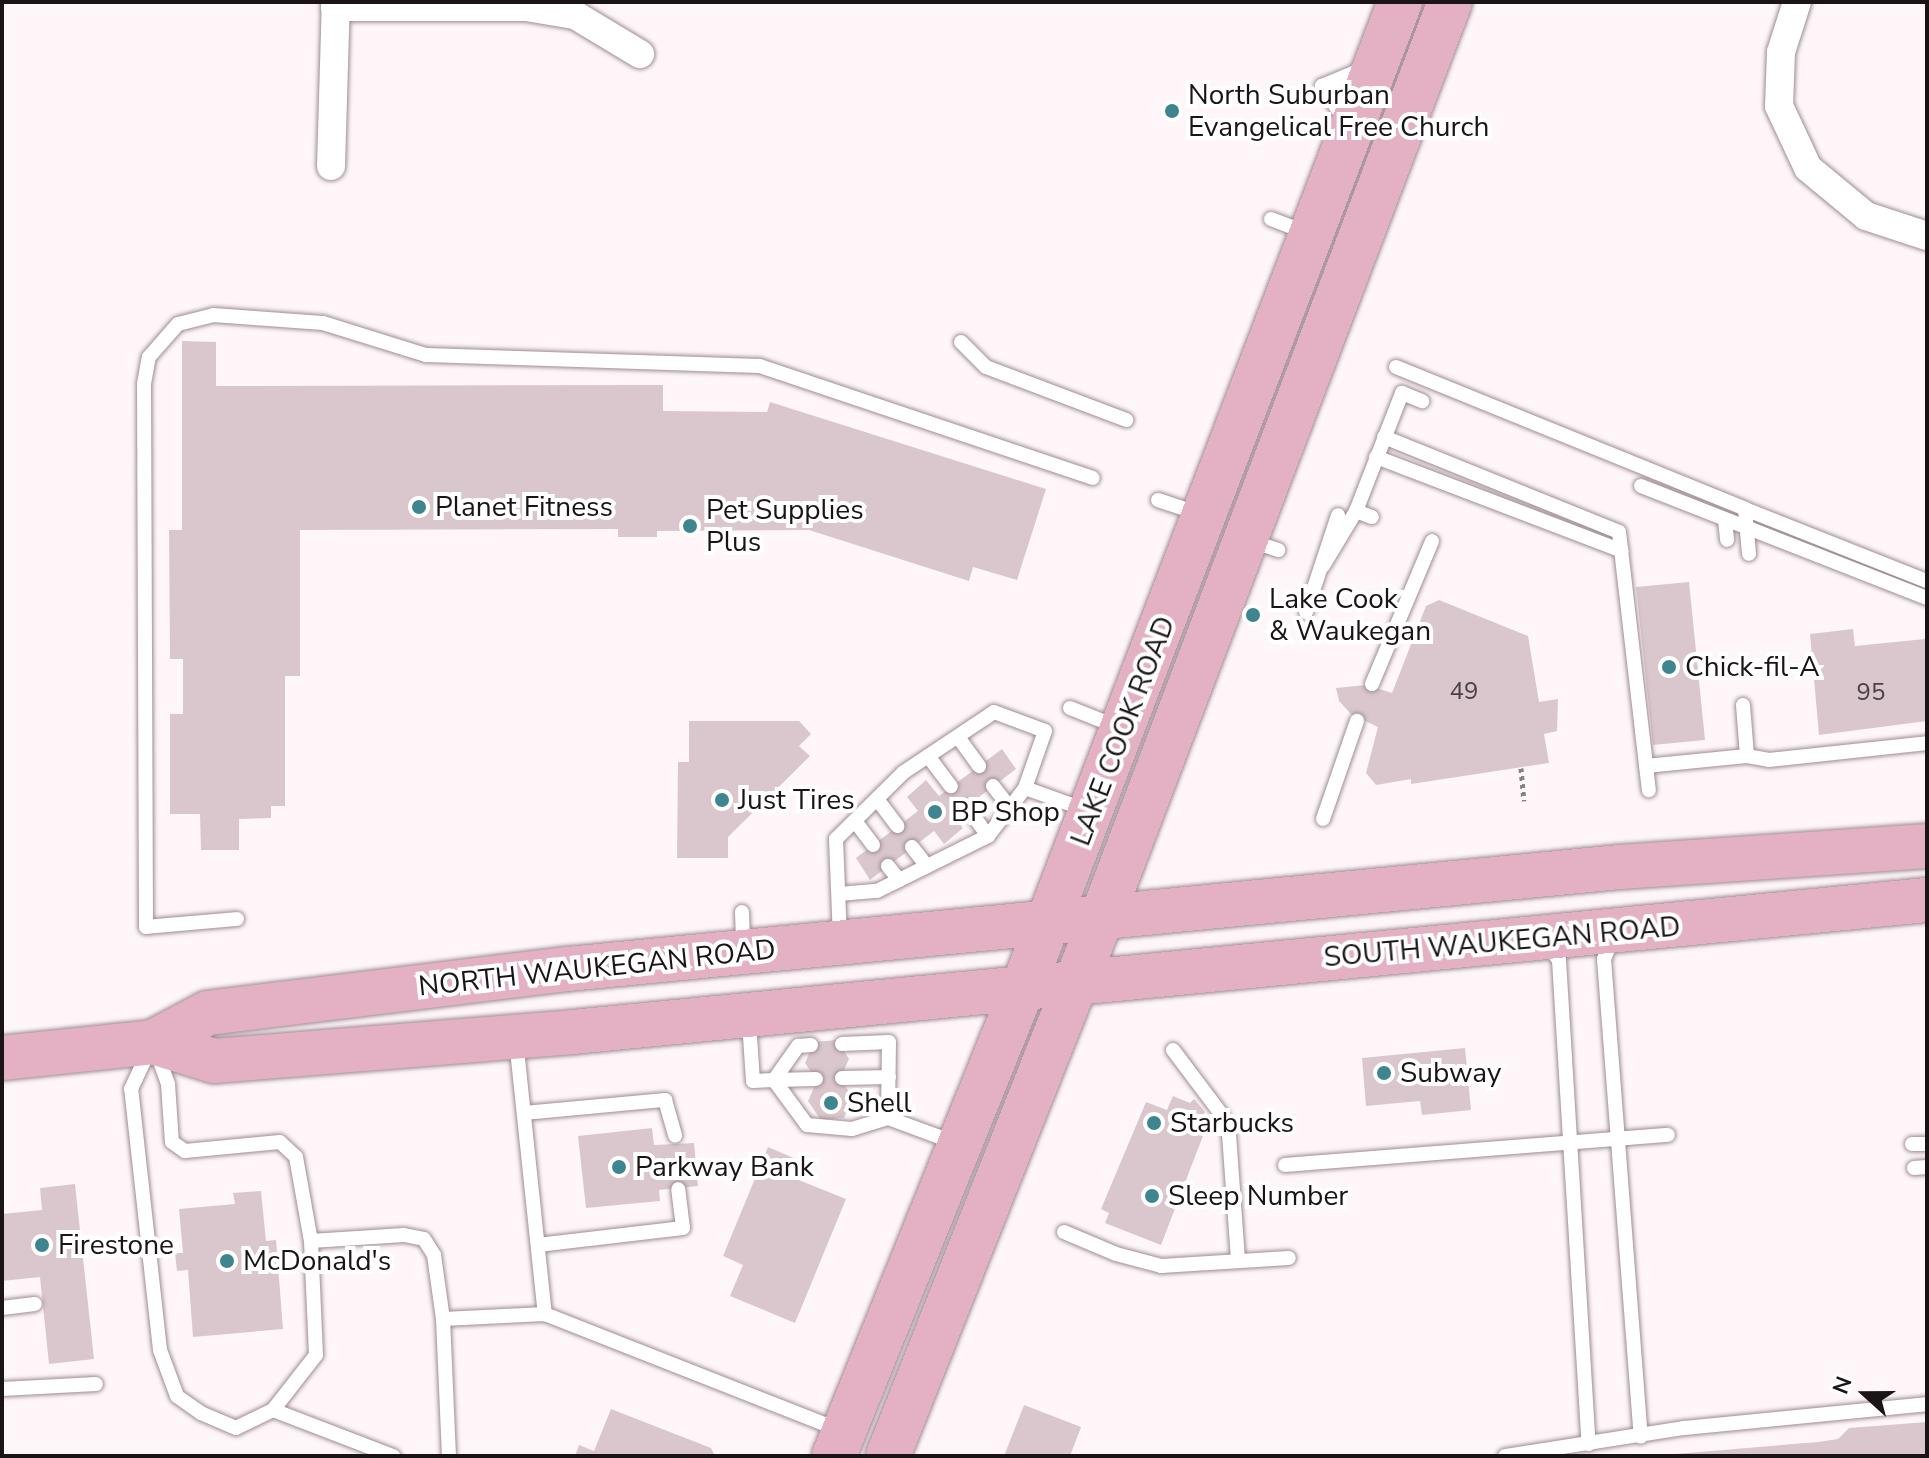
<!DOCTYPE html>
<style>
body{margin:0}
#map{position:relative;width:1929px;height:1458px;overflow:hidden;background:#fef6f9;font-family:"Nunito Sans",sans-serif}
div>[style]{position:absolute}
.building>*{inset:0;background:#dac7cd}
.path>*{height:5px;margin-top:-2.5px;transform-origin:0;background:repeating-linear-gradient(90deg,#888183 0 4px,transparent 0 8px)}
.roads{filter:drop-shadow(0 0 2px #9e8c92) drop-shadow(0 0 2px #9e8c92)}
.lane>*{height:14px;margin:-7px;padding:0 7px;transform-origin:7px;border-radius:7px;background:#fff}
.street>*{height:28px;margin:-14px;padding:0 14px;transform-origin:14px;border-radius:14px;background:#fff}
.primary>*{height:44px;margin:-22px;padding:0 22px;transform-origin:22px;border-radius:22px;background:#e3b1c3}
.dots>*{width:22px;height:22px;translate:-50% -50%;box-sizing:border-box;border:4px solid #fff;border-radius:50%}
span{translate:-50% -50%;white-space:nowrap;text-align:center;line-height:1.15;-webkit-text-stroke:8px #fff;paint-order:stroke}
.number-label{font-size:24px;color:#4a4144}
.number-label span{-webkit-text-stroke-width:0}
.poi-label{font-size:28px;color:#1a1416}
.left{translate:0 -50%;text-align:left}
.street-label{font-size:28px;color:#1a1416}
.frame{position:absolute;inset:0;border:4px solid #1a1416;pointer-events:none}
.north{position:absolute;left:1825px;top:1354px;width:80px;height:80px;-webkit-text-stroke:6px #fff;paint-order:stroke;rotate:291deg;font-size:22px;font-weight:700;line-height:32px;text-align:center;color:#1a1416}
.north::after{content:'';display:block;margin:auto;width:28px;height:36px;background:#1a1416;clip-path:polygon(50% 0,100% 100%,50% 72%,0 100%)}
</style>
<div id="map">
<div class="building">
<div style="clip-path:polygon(182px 341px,216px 342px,216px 386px,663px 385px,663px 411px,767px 412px,770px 402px,1046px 489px,1017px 580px,973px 567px,969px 581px,809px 530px,657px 531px,657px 537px,618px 537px,618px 529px,300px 530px,300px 676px,285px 676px,285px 806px,271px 806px,271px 818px,239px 819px,239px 850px,201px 850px,200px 814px,170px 814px,170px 714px,183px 714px,183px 659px,170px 659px,169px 530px,182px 530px)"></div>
<div style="clip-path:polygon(1689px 582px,1705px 740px,1653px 745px,1636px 587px)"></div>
<div style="clip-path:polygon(1439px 600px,1528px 636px,1539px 702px,1558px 699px,1557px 731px,1544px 734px,1549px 763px,1411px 784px,1411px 779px,1376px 785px,1366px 773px,1378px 727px,1351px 714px,1339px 701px,1336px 688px,1367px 685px,1392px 693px,1426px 606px)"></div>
<div style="clip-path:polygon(1853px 629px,1855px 646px,1925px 639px,1927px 721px,1819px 735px,1810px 634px)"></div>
<div style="clip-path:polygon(689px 721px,799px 721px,811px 734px,799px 746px,810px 756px,728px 837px,728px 858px,677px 858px,678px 762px,689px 762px)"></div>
<div style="clip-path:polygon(1002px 749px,1016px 769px,954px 816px,963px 828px,944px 844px,934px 831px,870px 880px,856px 858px,918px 811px,907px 797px,926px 780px,939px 796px)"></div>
<div style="clip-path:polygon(837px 1040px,849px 1059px,840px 1079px,853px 1097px,844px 1118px,821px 1120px,808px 1101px,817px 1081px,805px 1063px,814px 1042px)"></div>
<div style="clip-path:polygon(1465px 1048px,1471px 1110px,1422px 1115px,1420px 1101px,1366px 1106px,1362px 1058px)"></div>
<div style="clip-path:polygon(1173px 1096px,1190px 1103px,1194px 1099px,1205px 1112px,1197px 1124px,1206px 1128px,1161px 1245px,1105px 1223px,1109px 1213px,1101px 1209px,1146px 1102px,1167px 1110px)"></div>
<div style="clip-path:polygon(652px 1128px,654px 1145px,694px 1143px,698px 1186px,659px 1190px,660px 1201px,586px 1208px,578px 1136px)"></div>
<div style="clip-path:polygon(768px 1147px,803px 1162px,796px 1179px,846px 1199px,795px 1323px,730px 1296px,743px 1265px,723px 1256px)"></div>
<div style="clip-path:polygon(75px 1184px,94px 1359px,49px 1364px,40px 1277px,2px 1281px,2px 1214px,42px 1210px,40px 1188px)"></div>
<div style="clip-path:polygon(261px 1191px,266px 1241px,276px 1240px,283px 1329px,193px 1337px,188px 1270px,177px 1271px,175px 1253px,183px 1253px,179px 1209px,235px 1204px,233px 1193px)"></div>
<div style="clip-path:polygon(1024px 1405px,1081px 1427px,1070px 1456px,1004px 1456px)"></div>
<div style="clip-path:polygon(611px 1409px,711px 1448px,715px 1456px,575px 1456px,579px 1445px,594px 1451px)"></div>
<div style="clip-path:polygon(1927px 1422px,1927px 1456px,1651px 1456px,1818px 1442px,1838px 1439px,1849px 1428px)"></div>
</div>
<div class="path">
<div style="left:1521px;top:768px;width:33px;rotate:85deg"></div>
</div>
<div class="roads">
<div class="lane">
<div style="left:1347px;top:123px;width:45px;rotate:-124deg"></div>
<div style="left:1322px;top:86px;width:47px;rotate:-22.7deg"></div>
<div style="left:1271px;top:219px;width:40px;rotate:21deg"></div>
<div style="left:961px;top:342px;width:35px;rotate:45deg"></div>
<div style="left:986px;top:367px;width:150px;rotate:20.7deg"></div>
<div style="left:1396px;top:367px;width:377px;rotate:22.1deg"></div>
<div style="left:1745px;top:509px;width:45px;rotate:84.9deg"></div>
<div style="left:1384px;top:437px;width:253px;rotate:22deg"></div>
<div style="left:1619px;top:532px;width:260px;rotate:83.4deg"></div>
<div style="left:1376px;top:457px;width:263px;rotate:20.9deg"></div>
<div style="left:1641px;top:486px;width:307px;rotate:21.4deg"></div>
<div style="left:1158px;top:500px;width:44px;rotate:18.4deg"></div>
<div style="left:1745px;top:509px;width:196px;rotate:21.6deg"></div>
<div style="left:1356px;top:511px;width:17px;rotate:21deg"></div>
<div style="left:1725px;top:520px;width:20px;rotate:84deg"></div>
<div style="left:1249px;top:540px;width:31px;rotate:19deg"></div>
<div style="left:1323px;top:566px;width:64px;rotate:-59deg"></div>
<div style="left:1356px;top:511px;width:127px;rotate:-68.7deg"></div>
<div style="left:1402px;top:393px;width:22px;rotate:22deg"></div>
<div style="left:1306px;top:612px;width:102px;rotate:-71.7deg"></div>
<div style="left:1372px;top:684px;width:155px;rotate:-67.2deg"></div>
<div style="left:1743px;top:705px;width:51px;rotate:85.5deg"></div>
<div style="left:1070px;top:708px;width:52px;rotate:21.6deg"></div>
<div style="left:958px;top:737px;width:36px;rotate:54deg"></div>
<div style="left:928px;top:756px;width:38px;rotate:53deg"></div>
<div style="left:1646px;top:766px;width:101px;rotate:-5.7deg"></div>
<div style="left:1747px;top:756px;width:22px;rotate:10deg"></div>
<div style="left:1769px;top:760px;width:159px;rotate:-6.1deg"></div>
<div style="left:993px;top:786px;width:28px;rotate:52deg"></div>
<div style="left:877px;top:799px;width:34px;rotate:53deg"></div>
<div style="left:967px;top:807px;width:36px;rotate:54deg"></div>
<div style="left:1323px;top:819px;width:104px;rotate:-70.9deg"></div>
<div style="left:855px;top:821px;width:30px;rotate:53deg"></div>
<div style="left:912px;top:847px;width:24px;rotate:52deg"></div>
<div style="left:888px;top:866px;width:18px;rotate:52deg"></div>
<div style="left:839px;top:894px;width:38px;rotate:-5deg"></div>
<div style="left:877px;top:891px;width:124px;rotate:-26.4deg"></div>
<div style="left:988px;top:836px;width:61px;rotate:-52.4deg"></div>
<div style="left:742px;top:912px;width:36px;rotate:88deg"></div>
<div style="left:237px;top:919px;width:91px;rotate:175deg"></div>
<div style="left:146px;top:927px;width:543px;rotate:-90.21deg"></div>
<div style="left:144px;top:384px;width:27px;rotate:-80deg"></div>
<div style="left:149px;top:357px;width:44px;rotate:-48.7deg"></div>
<div style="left:178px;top:324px;width:36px;rotate:-14deg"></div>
<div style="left:213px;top:315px;width:110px;rotate:4.2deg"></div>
<div style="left:323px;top:323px;width:108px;rotate:17.3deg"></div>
<div style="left:426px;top:355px;width:334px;rotate:1.9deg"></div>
<div style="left:760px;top:366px;width:351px;rotate:18.6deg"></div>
<div style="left:1613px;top:937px;width:24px;rotate:112deg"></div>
<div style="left:1604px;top:959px;width:479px;rotate:85.6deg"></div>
<div style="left:840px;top:939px;width:100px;rotate:-92.3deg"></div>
<div style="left:836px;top:839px;width:95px;rotate:-44.6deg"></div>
<div style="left:904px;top:772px;width:108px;rotate:-33.7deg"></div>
<div style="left:994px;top:712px;width:54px;rotate:20.4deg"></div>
<div style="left:1045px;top:731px;width:60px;rotate:109.3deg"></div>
<div style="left:1025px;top:788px;width:65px;rotate:19.8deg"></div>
<div style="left:1546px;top:943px;width:21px;rotate:53deg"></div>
<div style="left:1559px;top:960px;width:485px;rotate:86.5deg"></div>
<div style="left:749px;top:1021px;width:60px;rotate:86.2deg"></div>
<div style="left:753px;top:1081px;width:21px;rotate:-3deg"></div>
<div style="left:774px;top:1080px;width:56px;rotate:53.7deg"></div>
<div style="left:807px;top:1125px;width:45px;rotate:5.1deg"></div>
<div style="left:852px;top:1129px;width:38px;rotate:-17deg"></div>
<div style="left:888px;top:1118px;width:72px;rotate:20.2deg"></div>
<div style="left:516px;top:1040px;width:276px;rotate:84deg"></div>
<div style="left:153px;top:1042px;width:45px;rotate:70.3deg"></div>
<div style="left:168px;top:1084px;width:58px;rotate:86.1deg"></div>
<div style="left:172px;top:1142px;width:16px;rotate:35deg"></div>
<div style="left:185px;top:1151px;width:95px;rotate:-5.4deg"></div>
<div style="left:280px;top:1142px;width:22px;rotate:43deg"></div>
<div style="left:296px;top:1157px;width:85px;rotate:79.9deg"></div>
<div style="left:311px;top:1241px;width:114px;rotate:87.5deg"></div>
<div style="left:316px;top:1355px;width:70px;rotate:128deg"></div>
<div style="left:273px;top:1410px;width:41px;rotate:154.1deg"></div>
<div style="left:236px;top:1428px;width:38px;rotate:-157deg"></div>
<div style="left:201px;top:1413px;width:29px;rotate:-145deg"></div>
<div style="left:177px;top:1396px;width:49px;rotate:-110.3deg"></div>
<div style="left:160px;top:1350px;width:263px;rotate:-96.3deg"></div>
<div style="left:131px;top:1089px;width:52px;rotate:-64.9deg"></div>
<div style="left:842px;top:1044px;width:47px;rotate:-2.4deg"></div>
<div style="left:889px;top:1042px;width:76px;rotate:90.8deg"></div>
<div style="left:1173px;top:1050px;width:81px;rotate:53deg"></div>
<div style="left:1222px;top:1115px;width:20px;rotate:70deg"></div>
<div style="left:1229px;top:1134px;width:127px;rotate:85.9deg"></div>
<div style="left:842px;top:1078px;width:47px;rotate:-1.2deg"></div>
<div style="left:774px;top:1080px;width:42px;rotate:-54.8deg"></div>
<div style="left:798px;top:1046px;width:13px;rotate:-4deg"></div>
<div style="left:774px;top:1080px;width:42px;rotate:-1.4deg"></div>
<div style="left:524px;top:1113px;width:142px;rotate:-5.3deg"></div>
<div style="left:665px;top:1100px;width:37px;rotate:74deg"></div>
<div style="left:1912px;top:1144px;width:15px"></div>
<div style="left:1285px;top:1165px;width:384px;rotate:-4.5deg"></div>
<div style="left:1914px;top:1168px;width:13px;rotate:-4deg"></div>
<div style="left:1064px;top:1232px;width:56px;rotate:22.9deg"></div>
<div style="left:1116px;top:1254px;width:47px;rotate:14.9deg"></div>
<div style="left:1161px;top:1266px;width:128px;rotate:-3.6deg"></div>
<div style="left:311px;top:1241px;width:93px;rotate:-3.7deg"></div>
<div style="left:404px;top:1235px;width:20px;rotate:11deg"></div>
<div style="left:424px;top:1239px;width:19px;rotate:58deg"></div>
<div style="left:434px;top:1255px;width:65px;rotate:82deg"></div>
<div style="left:443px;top:1319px;width:102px;rotate:-2.8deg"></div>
<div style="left:545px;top:1314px;width:317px;rotate:21.5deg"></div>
<div style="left:538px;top:1245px;width:146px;rotate:-6.7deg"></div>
<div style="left:683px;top:1228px;width:39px;rotate:-97deg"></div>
<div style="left:2px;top:1308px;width:33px;rotate:-7deg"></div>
<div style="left:443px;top:1319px;width:137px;rotate:87.5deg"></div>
<div style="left:2px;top:1389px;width:94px;rotate:-3deg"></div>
<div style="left:273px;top:1410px;width:129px;rotate:21deg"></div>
<div style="left:1505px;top:1456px;width:181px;rotate:-8.9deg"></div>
<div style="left:1684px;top:1428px;width:244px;rotate:-5.6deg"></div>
</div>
<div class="street">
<div style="left:1797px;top:2px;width:52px;rotate:107.7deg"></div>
<div style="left:1781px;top:52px;width:54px;rotate:92.1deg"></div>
<div style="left:1779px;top:106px;width:68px;rotate:64.9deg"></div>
<div style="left:1808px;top:168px;width:75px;rotate:39.6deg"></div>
<div style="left:1866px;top:216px;width:64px;rotate:18.2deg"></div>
<div style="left:335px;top:7px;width:191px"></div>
<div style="left:526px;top:7px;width:50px;rotate:9.3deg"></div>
<div style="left:575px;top:15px;width:76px;rotate:31deg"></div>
<div style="left:331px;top:166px;width:164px;rotate:-88.3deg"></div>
</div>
<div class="primary">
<div style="left:153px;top:1042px;width:64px;rotate:17.3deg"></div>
<div style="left:214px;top:1061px;width:360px;rotate:-4.6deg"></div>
<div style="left:573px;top:1032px;width:1360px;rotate:-5.57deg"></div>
<div style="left:2px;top:1058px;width:152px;rotate:-6deg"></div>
<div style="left:153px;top:1042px;width:62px;rotate:-27.8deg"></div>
<div style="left:208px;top:1013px;width:363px;rotate:-7deg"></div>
<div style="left:568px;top:969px;width:1057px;rotate:-5.54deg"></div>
<div style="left:1620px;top:867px;width:308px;rotate:-3.9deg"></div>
<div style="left:834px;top:1456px;width:508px;rotate:-68.03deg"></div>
<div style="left:1024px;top:985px;width:1052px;rotate:-69.07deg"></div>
<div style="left:888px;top:1456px;width:580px;rotate:-68.35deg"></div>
<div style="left:1102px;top:917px;width:979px;rotate:-69.18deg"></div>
</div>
</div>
<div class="dots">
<div style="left:1172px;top:111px;background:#3f858f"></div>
<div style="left:419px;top:507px;background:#3f858f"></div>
<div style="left:690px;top:526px;background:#3f858f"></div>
<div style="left:1253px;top:615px;background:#3f858f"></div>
<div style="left:1669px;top:667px;background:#3f858f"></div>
<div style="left:722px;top:800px;background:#3f858f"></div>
<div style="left:935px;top:812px;background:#3f858f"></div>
<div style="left:1384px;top:1073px;background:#3f858f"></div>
<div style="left:831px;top:1103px;background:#3f858f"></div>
<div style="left:1154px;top:1123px;background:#3f858f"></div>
<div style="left:619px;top:1167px;background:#3f858f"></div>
<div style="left:1152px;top:1196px;background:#3f858f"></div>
<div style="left:42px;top:1245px;background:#3f858f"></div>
<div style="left:227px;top:1261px;background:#3f858f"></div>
</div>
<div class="number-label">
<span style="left:1464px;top:692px">49</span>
<span style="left:1871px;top:693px">95</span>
</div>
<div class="poi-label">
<span class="left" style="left:1188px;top:111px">North Suburban<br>Evangelical Free Church</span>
<span class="left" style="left:435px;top:507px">Planet Fitness</span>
<span class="left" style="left:706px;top:526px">Pet Supplies<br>Plus</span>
<span class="left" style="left:1269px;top:615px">Lake Cook<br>&amp; Waukegan</span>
<span class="left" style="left:1685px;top:667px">Chick-fil-A</span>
<span class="left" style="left:738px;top:800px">Just Tires</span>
<span class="left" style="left:951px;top:812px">BP Shop</span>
<span class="left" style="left:1400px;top:1073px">Subway</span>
<span class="left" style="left:847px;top:1103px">Shell</span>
<span class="left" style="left:1170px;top:1123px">Starbucks</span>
<span class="left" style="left:635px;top:1167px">Parkway Bank</span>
<span class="left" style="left:1168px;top:1196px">Sleep Number</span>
<span class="left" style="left:58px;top:1245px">Firestone</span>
<span class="left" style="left:243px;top:1261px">McDonald's</span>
</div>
<div class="street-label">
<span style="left:1123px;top:731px;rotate:-69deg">LAKE COOK ROAD</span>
<span style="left:1502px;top:942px;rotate:-5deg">SOUTH WAUKEGAN ROAD</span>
<span style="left:597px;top:968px;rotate:-6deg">NORTH WAUKEGAN ROAD</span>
</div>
<div class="frame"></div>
<div class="north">N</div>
</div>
